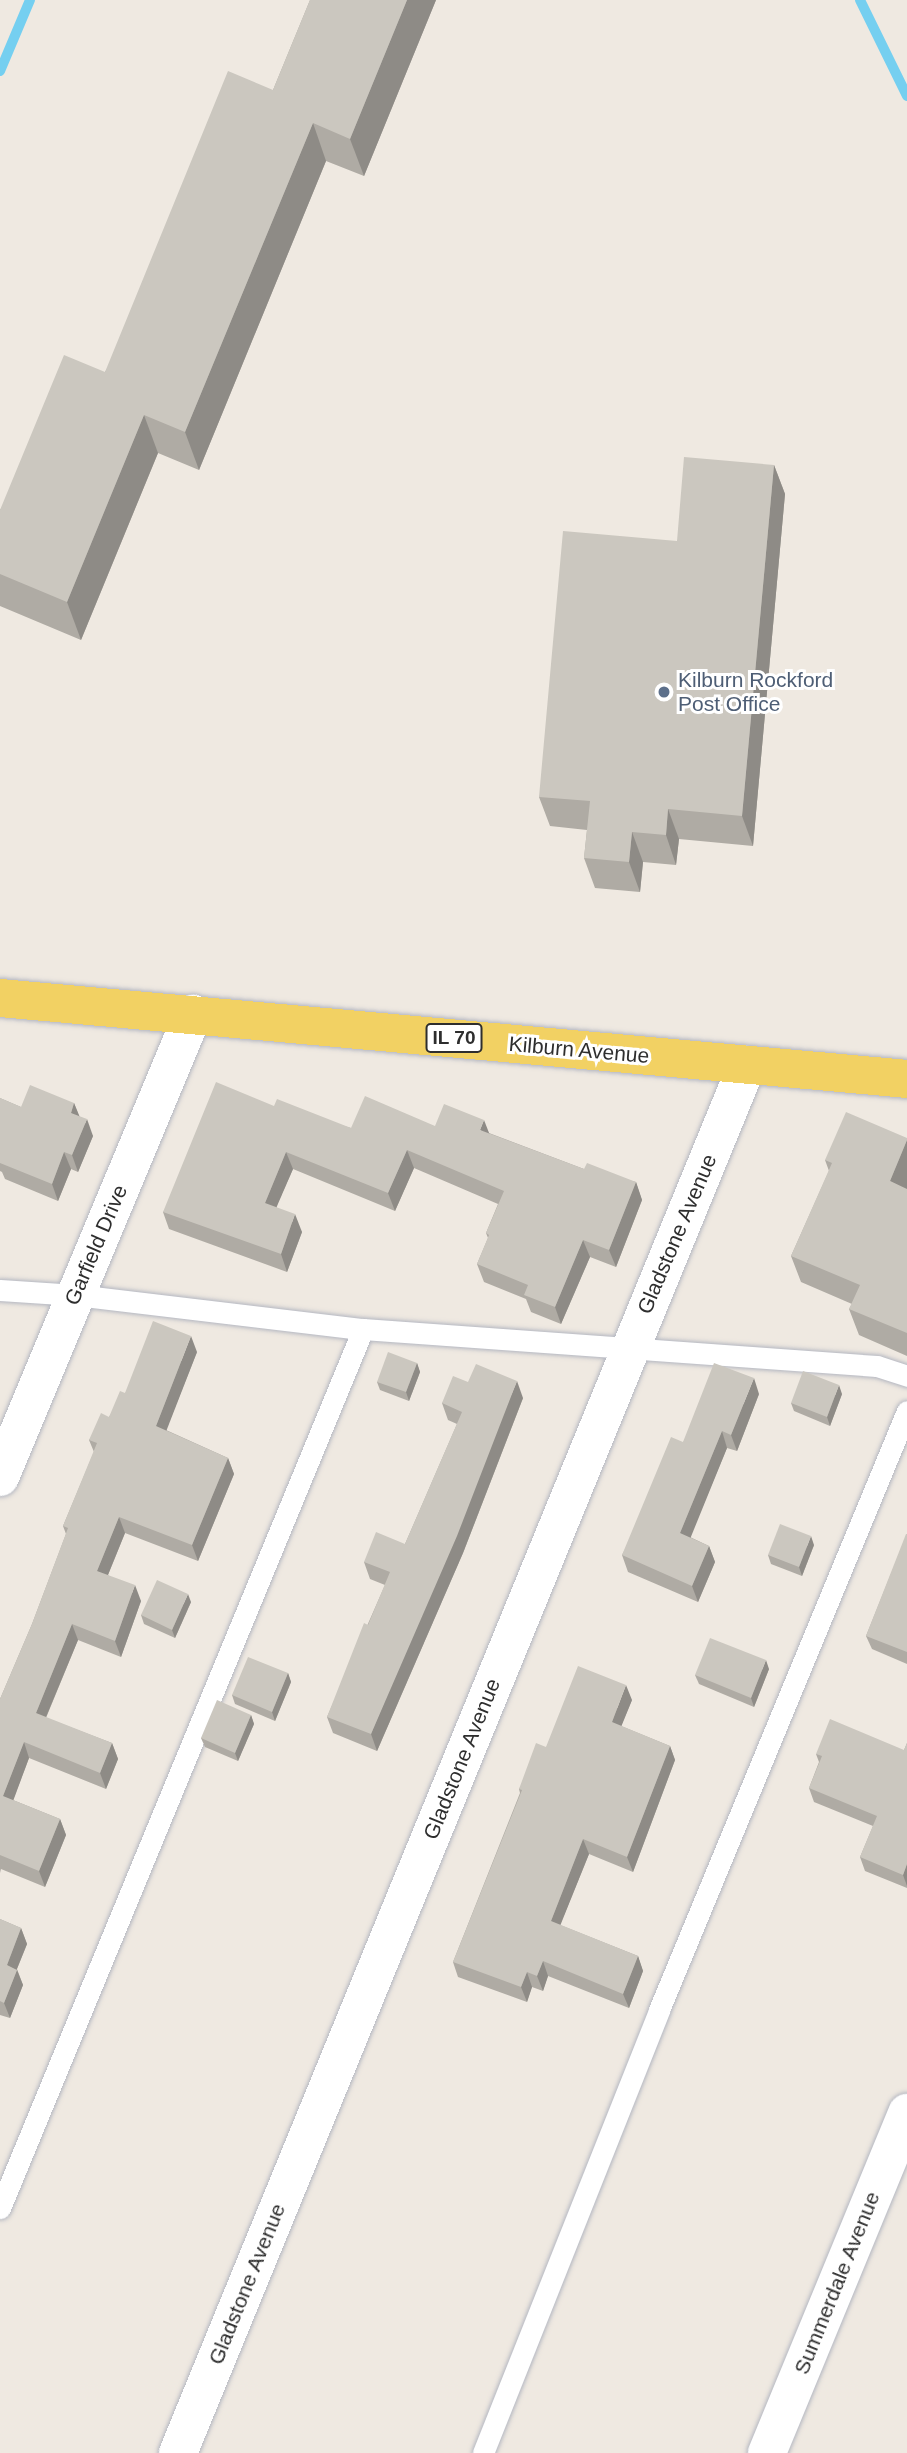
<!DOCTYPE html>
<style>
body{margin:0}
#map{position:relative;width:907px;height:2453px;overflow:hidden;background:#efe9e1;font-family:Helvetica,sans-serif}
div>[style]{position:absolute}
.stream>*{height:10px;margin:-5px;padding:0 5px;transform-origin:5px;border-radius:5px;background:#75cff0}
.roads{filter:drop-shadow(0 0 2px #b4b7c1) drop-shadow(0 0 2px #b4b7c1)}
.service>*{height:21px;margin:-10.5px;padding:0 10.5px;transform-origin:10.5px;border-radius:10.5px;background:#fff}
.minor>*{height:38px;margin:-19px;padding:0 19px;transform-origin:19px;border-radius:19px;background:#fff}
.primary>*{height:38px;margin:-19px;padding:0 19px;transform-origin:19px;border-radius:19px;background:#f2d163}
.wall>*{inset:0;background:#afaba4}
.shaded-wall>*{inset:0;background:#8e8b86}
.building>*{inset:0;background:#cbc7bf}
.dots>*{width:19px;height:19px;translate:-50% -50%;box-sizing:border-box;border:4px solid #fff;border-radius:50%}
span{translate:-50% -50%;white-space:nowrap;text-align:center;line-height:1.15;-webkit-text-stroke:6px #fff;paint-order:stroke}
.shield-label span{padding:2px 5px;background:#fff;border:2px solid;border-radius:5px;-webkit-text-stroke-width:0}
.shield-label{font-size:19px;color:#2e2e2e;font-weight:700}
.service-label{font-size:21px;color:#4e5e75}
.left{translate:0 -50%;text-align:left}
.street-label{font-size:21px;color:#2e2e2e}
</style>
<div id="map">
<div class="stream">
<div style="left:860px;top:0;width:107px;rotate:63.9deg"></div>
<div style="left:0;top:71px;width:77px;rotate:-67.1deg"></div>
</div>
<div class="roads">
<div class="service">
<div style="left:0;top:1290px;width:76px;rotate:3.8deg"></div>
<div style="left:76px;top:1295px;width:289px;rotate:6.8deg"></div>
<div style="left:363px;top:1329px;width:515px;rotate:4.12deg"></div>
<div style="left:877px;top:1366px;width:32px;rotate:18deg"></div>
<div style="left:0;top:2208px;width:951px;rotate:-67.56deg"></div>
<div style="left:483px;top:2453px;width:477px;rotate:-68.3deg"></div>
<div style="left:659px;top:2010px;width:648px;rotate:-67.51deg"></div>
</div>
<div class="minor">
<div style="left:0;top:1477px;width:502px;rotate:-67.37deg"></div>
<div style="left:178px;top:2453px;width:1500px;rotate:-67.71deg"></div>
<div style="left:767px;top:2453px;width:368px;rotate:-67.6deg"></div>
</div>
<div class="primary">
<div style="left:0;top:998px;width:911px;rotate:5.1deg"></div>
</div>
</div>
<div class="wall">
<div style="clip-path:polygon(310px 0,436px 0,364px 176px,326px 161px,199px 470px,158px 453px,81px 640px,0 606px,0 510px,105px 372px,273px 90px)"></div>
<div style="clip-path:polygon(774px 465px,785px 494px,753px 846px,679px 839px,676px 865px,643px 862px,640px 892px,595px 888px,584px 858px,587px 830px,550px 826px,539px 797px,677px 541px)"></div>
<div style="clip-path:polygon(0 1098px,21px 1107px,74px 1103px,79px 1116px,93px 1136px,78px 1172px,71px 1169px,58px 1201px,5px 1179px,2px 1172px,0 1171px)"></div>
<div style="clip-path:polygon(274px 1106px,351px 1128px,435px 1126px,489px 1133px,584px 1169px,636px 1182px,642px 1200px,616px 1267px,590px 1257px,561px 1324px,531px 1312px,526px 1299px,484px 1282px,477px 1264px,488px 1238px,486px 1233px,498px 1204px,414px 1168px,395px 1211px,293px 1169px,276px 1207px,302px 1232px,287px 1272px,169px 1229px,163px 1212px)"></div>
<div style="clip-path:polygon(907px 1138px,907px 1356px,859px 1335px,849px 1309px,852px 1304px,801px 1282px,791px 1256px,829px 1171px,825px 1160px)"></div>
<div style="clip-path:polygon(197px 1352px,166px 1430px,228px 1458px,234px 1474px,198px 1561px,125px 1533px,108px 1575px,141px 1601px,121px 1657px,78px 1640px,46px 1718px,112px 1743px,118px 1759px,106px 1789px,29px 1758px,13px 1800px,60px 1819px,66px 1835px,45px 1887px,1px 1869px,0 1873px,0 1699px,32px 1624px,66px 1534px,63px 1526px,94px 1452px,89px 1440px,109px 1417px,125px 1393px)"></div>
<div style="clip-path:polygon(417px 1363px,420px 1372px,409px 1401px,380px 1390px,377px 1382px)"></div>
<div style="clip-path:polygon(468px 1382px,523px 1398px,463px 1553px,377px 1751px,333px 1733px,327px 1717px,385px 1585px,370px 1579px,364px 1562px,405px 1544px,457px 1424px,448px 1420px,442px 1403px)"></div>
<div style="clip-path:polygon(759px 1394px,737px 1451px,727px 1448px,690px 1537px,709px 1546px,715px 1562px,698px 1602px,628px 1572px,622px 1555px,683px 1442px)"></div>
<div style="clip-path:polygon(842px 1394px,830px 1426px,794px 1411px,791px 1403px)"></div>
<div style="clip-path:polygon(907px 1534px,907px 1664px,872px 1649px,866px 1636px)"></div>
<div style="clip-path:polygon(814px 1545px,802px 1576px,771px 1564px,768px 1555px)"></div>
<div style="clip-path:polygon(191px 1602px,175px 1638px,144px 1624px,141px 1615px)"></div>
<div style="clip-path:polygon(769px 1669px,754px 1707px,699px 1684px,695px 1675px)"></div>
<div style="clip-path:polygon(288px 1673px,291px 1682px,275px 1721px,235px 1704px,232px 1695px)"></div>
<div style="clip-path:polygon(632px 1700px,621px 1726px,670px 1746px,675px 1760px,633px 1872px,589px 1854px,560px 1925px,638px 1956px,643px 1971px,629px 2008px,548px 1976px,543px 1991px,532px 1987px,527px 2002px,458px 1977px,453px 1962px,520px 1793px,519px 1789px,546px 1747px)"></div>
<div style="clip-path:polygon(251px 1715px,254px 1724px,238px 1761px,205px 1747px,201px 1738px)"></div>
<div style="clip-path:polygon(907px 1743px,907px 1888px,865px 1871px,860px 1857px,873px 1826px,814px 1802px,809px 1788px,819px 1762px,816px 1754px,904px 1750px)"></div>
<div style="clip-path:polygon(0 1919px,21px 1928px,27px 1944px,17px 1969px,23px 1985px,10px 2018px,0 2015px)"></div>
</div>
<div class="shaded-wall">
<div style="clip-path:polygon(407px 0,436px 0,364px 176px,350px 139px)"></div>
<div style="clip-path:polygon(313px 123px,326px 161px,199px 470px,185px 432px)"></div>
<div style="clip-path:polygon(144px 415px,158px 453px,81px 640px,67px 602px)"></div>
<div style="clip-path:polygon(774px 465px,785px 494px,753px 846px,742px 816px)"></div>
<div style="clip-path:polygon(668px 809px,679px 839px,676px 865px,666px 835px)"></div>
<div style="clip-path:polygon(632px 832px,643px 862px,640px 892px,629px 862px)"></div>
<div style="clip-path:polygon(74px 1103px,81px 1120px,71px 1113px)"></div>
<div style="clip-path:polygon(87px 1119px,93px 1136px,78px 1172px,72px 1155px)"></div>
<div style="clip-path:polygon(484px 1120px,491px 1138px,480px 1130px)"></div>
<div style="clip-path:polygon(907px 1140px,907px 1190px,890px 1181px)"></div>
<div style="clip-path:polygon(407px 1150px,414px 1168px,395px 1211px,388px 1193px)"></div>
<div style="clip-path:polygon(64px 1152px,71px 1169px,58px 1201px,52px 1184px)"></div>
<div style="clip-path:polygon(286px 1152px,293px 1169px,271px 1220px,265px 1203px)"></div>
<div style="clip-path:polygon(636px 1182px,642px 1200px,616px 1267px,609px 1250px)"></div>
<div style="clip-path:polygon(295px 1214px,302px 1232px,287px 1272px,281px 1254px)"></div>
<div style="clip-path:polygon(583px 1240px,590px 1257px,561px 1324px,555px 1307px)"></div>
<div style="clip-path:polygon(191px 1336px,197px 1352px,162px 1442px,156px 1426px)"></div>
<div style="clip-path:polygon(417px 1363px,420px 1372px,409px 1401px,406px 1392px)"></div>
<div style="clip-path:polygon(754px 1378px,759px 1394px,737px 1451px,731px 1435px)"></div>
<div style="clip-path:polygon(517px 1381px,523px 1398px,463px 1553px,377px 1751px,371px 1734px)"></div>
<div style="clip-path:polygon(839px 1385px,842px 1394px,830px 1426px,827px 1417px)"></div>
<div style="clip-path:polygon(722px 1431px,727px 1448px,686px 1549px,680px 1533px)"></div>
<div style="clip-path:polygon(228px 1458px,234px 1474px,198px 1561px,192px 1545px)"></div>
<div style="clip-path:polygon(119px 1517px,125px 1533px,103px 1587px,97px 1571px)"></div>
<div style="clip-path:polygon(811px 1536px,814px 1545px,802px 1576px,799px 1567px)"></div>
<div style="clip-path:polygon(709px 1546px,715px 1562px,698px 1602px,692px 1586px)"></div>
<div style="clip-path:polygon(135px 1585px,141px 1601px,121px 1657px,115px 1641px)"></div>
<div style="clip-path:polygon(188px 1594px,191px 1602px,175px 1638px,172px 1630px)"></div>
<div style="clip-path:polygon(72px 1624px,78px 1640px,41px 1729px,36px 1713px)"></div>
<div style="clip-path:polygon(766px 1660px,769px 1669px,754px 1707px,751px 1698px)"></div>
<div style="clip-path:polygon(288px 1673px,291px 1682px,275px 1721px,272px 1712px)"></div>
<div style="clip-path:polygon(626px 1685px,632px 1700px,617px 1737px,612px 1722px)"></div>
<div style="clip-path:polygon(251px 1715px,254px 1724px,238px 1761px,235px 1753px)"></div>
<div style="clip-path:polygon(24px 1742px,29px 1758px,9px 1812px,3px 1796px)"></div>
<div style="clip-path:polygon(112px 1743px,118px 1759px,106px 1789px,100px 1773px)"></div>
<div style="clip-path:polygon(670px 1746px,675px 1760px,633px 1872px,627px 1857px)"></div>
<div style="clip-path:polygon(60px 1819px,66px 1835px,45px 1887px,39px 1871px)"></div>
<div style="clip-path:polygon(583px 1839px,589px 1854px,556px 1936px,551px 1921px)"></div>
<div style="clip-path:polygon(907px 1864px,907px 1886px,903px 1875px)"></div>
<div style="clip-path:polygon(21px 1928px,27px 1944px,12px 1981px,7px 1965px)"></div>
<div style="clip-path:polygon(638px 1956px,643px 1971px,629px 2008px,623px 1994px)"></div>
<div style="clip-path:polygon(543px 1961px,548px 1976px,543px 1991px,537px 1976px)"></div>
<div style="clip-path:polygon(17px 1970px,23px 1985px,10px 2018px,4px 2003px)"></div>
<div style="clip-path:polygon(527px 1972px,532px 1987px,527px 2002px,521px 1987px)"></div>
</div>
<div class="building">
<div style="clip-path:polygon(310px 0,407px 0,350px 139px,313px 123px,185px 432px,144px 415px,67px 602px,0 574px,0 510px,64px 355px,105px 372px,228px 71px,273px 90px)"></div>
<div style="clip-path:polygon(684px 457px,774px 465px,742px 816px,668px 809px,666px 835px,632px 832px,629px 862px,584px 858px,590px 801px,539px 797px,563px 531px,677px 541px)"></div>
<div style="clip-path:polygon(216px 1082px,274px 1106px,277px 1099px,351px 1128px,365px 1096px,435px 1126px,444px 1104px,484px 1120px,480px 1130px,584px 1169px,587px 1163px,636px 1182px,609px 1250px,583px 1240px,555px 1307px,524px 1295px,528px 1285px,477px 1264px,489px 1235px,486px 1233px,504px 1191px,407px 1150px,388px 1193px,286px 1152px,265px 1203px,295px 1214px,281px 1254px,163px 1212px)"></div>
<div style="clip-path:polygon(30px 1085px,74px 1103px,71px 1113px,87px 1119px,72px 1155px,64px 1152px,52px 1184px,0 1163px,0 1098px,21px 1107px)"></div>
<div style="clip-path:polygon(846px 1112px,907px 1138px,907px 1140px,890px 1181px,907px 1189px,907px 1333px,849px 1309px,860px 1285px,791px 1256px,832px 1163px,825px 1160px)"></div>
<div style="clip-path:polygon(153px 1321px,191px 1336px,156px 1426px,228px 1458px,192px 1545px,119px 1517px,97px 1571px,135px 1585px,115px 1641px,72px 1624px,36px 1713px,112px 1743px,100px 1773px,24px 1742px,3px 1796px,60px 1819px,39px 1871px,0 1855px,0 1699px,32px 1624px,68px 1528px,63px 1526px,97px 1443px,89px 1440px,101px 1413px,109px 1417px,120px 1391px,125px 1393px)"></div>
<div style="clip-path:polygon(388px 1352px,417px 1363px,406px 1392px,377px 1382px)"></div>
<div style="clip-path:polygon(714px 1363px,754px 1378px,731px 1435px,722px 1431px,680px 1533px,709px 1546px,692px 1586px,622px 1555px,671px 1437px,683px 1442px)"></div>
<div style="clip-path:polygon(476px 1364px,517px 1381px,457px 1536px,371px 1734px,327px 1717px,364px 1623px,368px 1625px,390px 1572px,364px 1562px,376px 1532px,405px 1544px,462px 1412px,442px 1403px,453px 1376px,468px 1382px)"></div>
<div style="clip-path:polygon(803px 1371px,839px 1385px,827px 1417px,791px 1403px)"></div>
<div style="clip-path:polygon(780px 1524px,811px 1536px,799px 1567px,768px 1555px)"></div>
<div style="clip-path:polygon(906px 1534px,907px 1534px,907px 1652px,866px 1636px)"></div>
<div style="clip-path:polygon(157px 1580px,188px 1594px,172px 1630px,141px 1615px)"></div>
<div style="clip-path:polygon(710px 1638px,766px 1660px,751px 1698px,695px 1675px)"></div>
<div style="clip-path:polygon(248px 1657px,288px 1673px,272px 1712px,232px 1695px)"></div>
<div style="clip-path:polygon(578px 1666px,626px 1685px,612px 1722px,670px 1746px,627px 1857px,583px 1839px,551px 1921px,638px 1956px,623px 1994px,543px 1961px,537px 1976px,527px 1972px,521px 1987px,453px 1962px,522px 1790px,519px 1789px,536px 1743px,546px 1747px)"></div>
<div style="clip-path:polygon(217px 1700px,251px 1715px,235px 1753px,201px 1738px)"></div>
<div style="clip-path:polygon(830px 1719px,904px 1750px,907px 1743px,907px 1864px,903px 1875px,860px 1857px,877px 1816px,809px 1788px,822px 1756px,816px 1754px)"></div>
<div style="clip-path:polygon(0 1919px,21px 1928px,7px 1965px,17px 1970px,4px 2003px,0 2001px)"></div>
</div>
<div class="dots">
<div style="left:664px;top:692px;background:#5c6f8a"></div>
</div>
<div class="shield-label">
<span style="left:454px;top:1038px">IL 70</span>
</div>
<div class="service-label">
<span class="left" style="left:678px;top:692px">Kilburn Rockford<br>Post Office</span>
</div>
<div class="street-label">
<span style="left:579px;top:1050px;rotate:5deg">Kilburn Avenue</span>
<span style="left:677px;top:1234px;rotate:-67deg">Gladstone Avenue</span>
<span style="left:96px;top:1245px;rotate:-67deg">Garfield Drive</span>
<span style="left:462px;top:1759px;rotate:-68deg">Gladstone Avenue</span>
<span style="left:837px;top:2283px;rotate:-68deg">Summerdale Avenue</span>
<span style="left:247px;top:2284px;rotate:-68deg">Gladstone Avenue</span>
</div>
</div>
